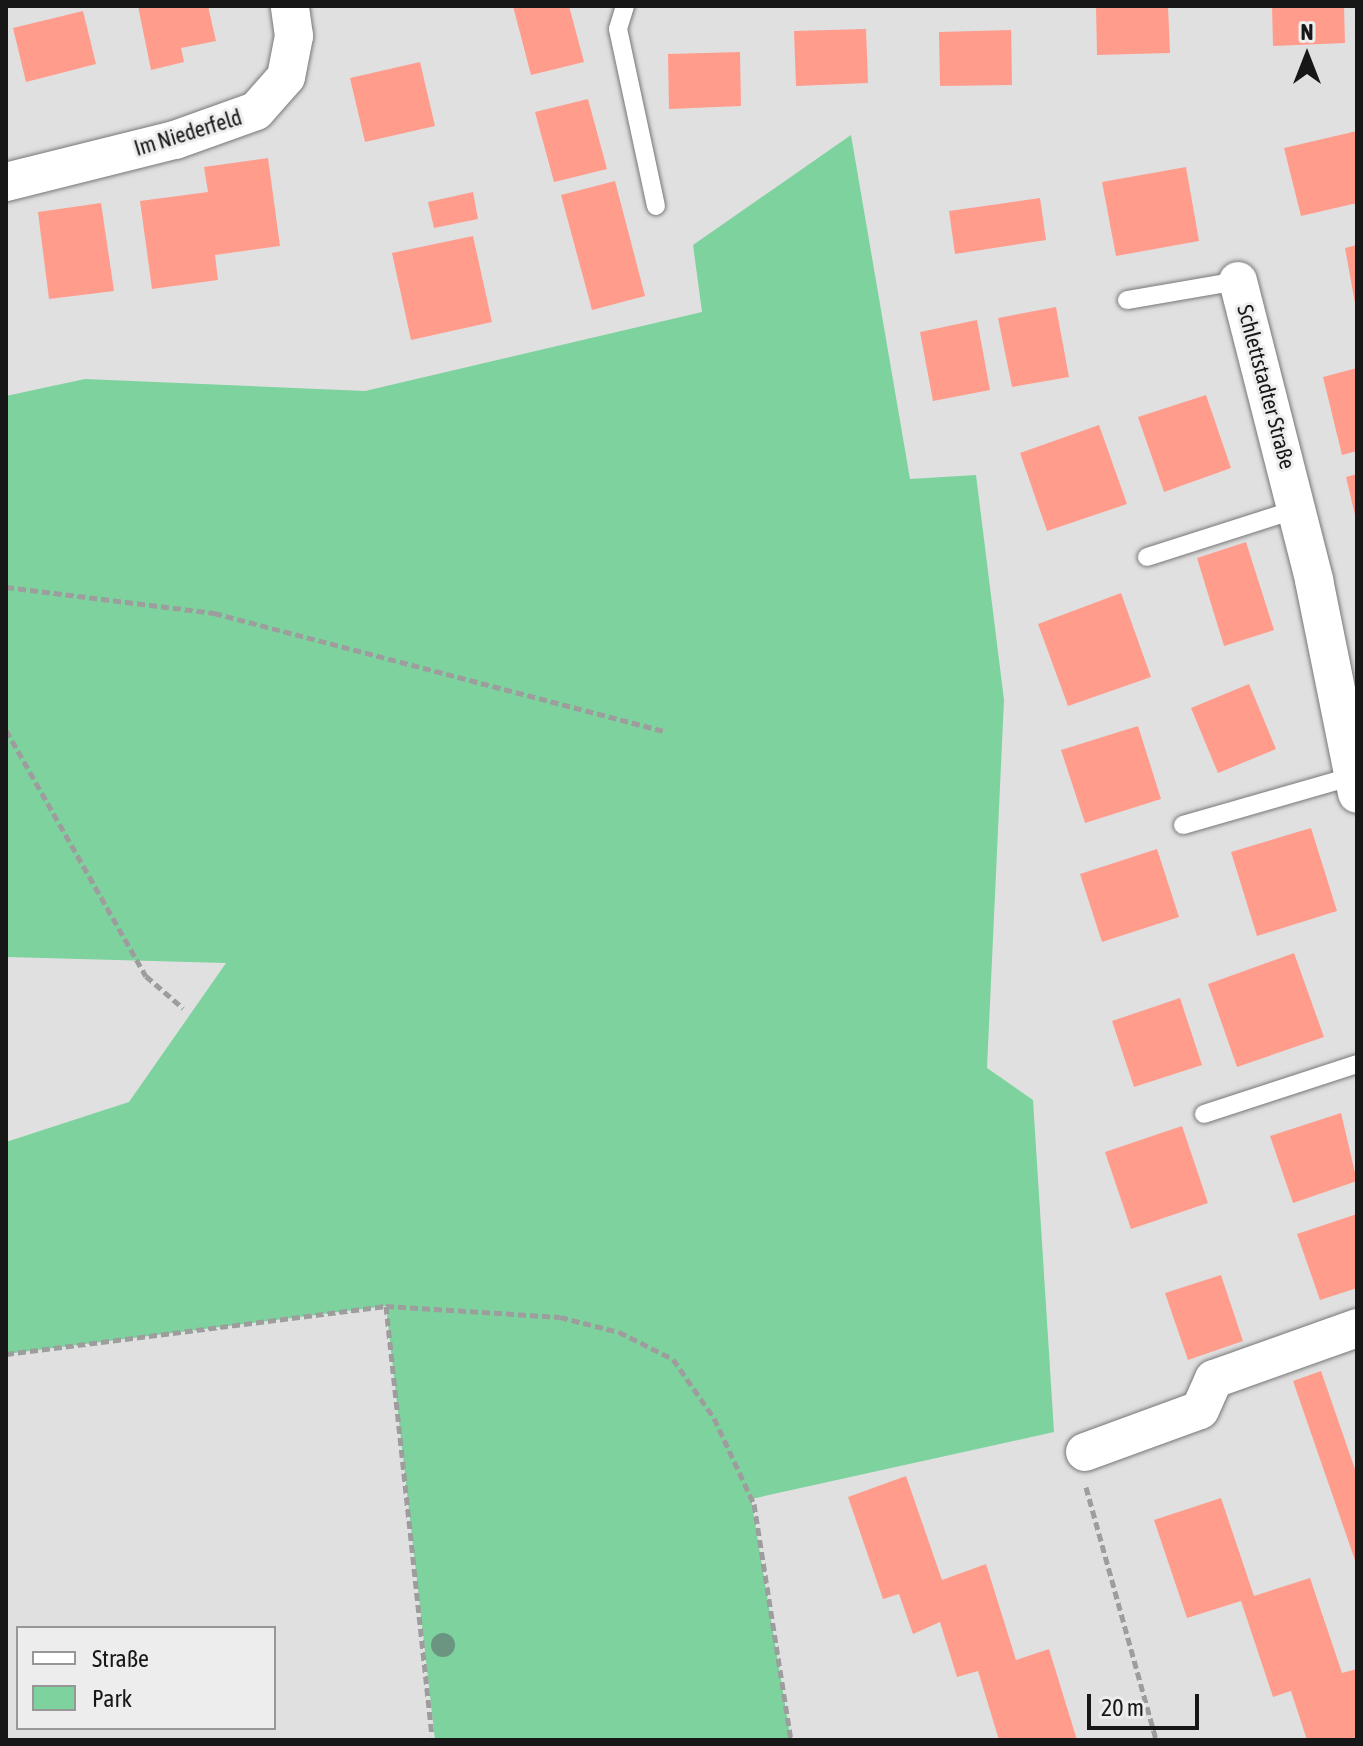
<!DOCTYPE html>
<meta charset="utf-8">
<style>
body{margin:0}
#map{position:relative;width:1363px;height:1746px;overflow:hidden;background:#e0e0e1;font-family:"Asap Condensed",sans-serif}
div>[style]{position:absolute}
.green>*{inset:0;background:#7ed29e}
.building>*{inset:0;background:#ff9c8c}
.path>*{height:5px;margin-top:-2.5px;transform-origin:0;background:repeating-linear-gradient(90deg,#9d9d9e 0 8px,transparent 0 12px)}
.roads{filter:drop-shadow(0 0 2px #777778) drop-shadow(0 0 2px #777778)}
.service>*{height:18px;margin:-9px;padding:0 9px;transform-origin:9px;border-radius:9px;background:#fff}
.minor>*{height:38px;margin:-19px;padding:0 19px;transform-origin:19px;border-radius:19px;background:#fff}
.trees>*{width:24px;height:24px;margin:-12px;border-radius:50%;background:#6c9581}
span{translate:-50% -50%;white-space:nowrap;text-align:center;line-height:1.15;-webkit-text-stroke:6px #ededee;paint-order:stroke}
.street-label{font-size:22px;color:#171717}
.frame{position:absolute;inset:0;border:8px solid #171717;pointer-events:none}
.legend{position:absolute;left:16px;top:1626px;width:260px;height:104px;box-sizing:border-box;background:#ededee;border:2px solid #979798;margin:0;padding:10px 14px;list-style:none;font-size:24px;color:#171717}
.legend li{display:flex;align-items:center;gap:16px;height:40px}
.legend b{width:40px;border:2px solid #979798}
.north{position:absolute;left:1267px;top:16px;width:80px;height:80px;-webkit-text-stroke:6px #ededee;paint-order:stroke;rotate:0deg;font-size:22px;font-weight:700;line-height:32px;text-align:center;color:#171717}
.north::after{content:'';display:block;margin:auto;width:28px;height:36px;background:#171717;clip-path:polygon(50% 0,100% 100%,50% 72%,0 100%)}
.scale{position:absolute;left:1087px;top:1694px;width:112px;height:36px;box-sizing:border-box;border:4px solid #171717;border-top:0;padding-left:10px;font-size:24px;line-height:28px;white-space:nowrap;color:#171717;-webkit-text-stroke:6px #ededee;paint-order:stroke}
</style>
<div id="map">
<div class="green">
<div style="clip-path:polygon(851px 135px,910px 479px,976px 475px,1004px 700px,987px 1068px,1033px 1100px,1054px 1432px,751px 1499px,791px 1740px,435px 1740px,386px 1306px,6px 1354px,6px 1142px,129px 1102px,226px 963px,6px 957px,6px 396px,85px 379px,365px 391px,702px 312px,693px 245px)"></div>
</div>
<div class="building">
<div style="clip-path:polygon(138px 6px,208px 6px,216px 41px,181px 48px,184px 62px,151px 70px)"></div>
<div style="clip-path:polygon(513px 6px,569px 6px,584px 62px,531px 75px)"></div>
<div style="clip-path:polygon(1096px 6px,1168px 6px,1170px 53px,1097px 55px)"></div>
<div style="clip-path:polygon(1272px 6px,1344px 6px,1345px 43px,1273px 46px)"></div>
<div style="clip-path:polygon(83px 11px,96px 64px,26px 82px,13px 28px)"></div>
<div style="clip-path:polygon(866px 29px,868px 83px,796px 86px,794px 31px)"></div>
<div style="clip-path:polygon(1011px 30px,1012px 85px,940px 86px,939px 32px)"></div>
<div style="clip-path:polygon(740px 52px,741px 106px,669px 109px,668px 54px)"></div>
<div style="clip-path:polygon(420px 62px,435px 126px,365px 142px,350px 78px)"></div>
<div style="clip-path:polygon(588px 99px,607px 169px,554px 182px,535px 112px)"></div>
<div style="clip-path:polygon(1357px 131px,1357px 203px,1301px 216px,1284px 148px)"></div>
<div style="clip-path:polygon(268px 158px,280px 246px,215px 255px,218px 280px,152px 289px,140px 201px,208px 192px,204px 167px)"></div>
<div style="clip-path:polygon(1186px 167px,1199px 241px,1116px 256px,1102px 182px)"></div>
<div style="clip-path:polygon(615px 181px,645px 296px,592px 310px,561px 195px)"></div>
<div style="clip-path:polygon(473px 192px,478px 219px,434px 228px,428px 202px)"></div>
<div style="clip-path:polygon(1040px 198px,1046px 240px,955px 254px,949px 211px)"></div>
<div style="clip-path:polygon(101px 203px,114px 291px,49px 299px,38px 212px)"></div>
<div style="clip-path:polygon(473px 236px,492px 322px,411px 340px,392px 253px)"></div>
<div style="clip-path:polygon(1357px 245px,1357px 303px,1355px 303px,1345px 248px)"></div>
<div style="clip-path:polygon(1056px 307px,1069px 377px,1012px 387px,998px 318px)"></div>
<div style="clip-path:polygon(977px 320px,990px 390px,933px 401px,920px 332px)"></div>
<div style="clip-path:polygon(1357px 368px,1357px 451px,1342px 455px,1323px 377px)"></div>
<div style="clip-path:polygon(1206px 395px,1231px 468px,1164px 492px,1138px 417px)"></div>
<div style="clip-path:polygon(1099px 425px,1127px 504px,1047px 531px,1020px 453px)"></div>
<div style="clip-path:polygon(1357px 474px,1357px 519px,1356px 519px,1346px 477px)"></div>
<div style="clip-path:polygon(1246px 542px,1274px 630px,1224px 646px,1197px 558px)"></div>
<div style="clip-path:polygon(1121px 593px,1151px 677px,1068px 706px,1038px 624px)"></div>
<div style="clip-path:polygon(1249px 684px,1276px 749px,1218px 773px,1191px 708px)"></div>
<div style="clip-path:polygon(1138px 726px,1161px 799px,1085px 823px,1061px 750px)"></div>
<div style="clip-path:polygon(1311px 828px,1337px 911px,1257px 936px,1231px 852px)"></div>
<div style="clip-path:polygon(1157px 849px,1179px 917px,1102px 942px,1080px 874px)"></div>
<div style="clip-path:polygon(1294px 953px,1324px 1037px,1237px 1067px,1208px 984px)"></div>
<div style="clip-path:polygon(1180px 998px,1202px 1065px,1134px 1087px,1112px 1021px)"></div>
<div style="clip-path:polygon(1341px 1113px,1357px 1181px,1293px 1203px,1270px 1136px)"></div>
<div style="clip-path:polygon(1182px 1126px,1208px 1203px,1131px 1229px,1105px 1152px)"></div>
<div style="clip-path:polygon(1357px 1214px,1357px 1288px,1320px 1300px,1297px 1234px)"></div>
<div style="clip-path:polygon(1221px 1275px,1243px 1341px,1188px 1360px,1165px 1293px)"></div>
<div style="clip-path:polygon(1321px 1371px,1357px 1475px,1357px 1566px,1293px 1381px)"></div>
<div style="clip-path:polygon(906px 1476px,942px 1580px,986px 1564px,1016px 1660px,1049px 1649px,1077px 1740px,999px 1740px,978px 1671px,957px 1677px,940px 1622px,913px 1634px,899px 1594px,883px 1599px,848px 1497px)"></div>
<div style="clip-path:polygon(1221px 1498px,1254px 1596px,1310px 1578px,1342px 1673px,1357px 1669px,1357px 1740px,1307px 1740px,1291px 1691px,1273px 1697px,1241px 1601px,1187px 1618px,1154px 1520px)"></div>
</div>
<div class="path">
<div style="left:6px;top:587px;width:210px;rotate:7.1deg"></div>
<div style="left:214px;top:613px;width:467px;rotate:14.7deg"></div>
<div style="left:6px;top:730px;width:283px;rotate:60.4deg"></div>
<div style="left:146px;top:976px;width:49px;rotate:40.9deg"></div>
<div style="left:386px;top:1306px;width:432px;rotate:83.9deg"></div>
<div style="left:6px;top:1354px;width:383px;rotate:-7.2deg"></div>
<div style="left:386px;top:1306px;width:174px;rotate:3.6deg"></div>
<div style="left:560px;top:1317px;width:61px;rotate:14.3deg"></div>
<div style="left:619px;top:1332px;width:60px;rotate:26.6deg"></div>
<div style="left:673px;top:1359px;width:72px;rotate:55.2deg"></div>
<div style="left:714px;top:1418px;width:95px;rotate:65.1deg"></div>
<div style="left:754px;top:1504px;width:239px;rotate:81.1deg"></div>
<div style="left:1086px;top:1487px;width:263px;rotate:74.5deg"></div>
</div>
<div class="roads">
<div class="service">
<div style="left:625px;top:6px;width:24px;rotate:107deg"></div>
<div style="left:618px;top:29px;width:181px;rotate:77.9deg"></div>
<div style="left:1127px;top:300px;width:113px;rotate:-9.7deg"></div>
<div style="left:1147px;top:557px;width:157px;rotate:-17.7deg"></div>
<div style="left:1183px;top:825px;width:178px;rotate:-16deg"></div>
<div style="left:1204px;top:1114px;width:161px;rotate:-18.1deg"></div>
</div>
<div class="minor">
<div style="left:6px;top:182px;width:174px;rotate:-14deg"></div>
<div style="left:175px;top:140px;width:86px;rotate:-19.7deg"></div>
<div style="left:256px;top:111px;width:45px;rotate:-48.6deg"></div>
<div style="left:286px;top:77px;width:42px;rotate:-79deg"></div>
<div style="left:294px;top:36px;width:30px;rotate:-98deg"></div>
<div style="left:1238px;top:281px;width:309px;rotate:75.7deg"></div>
<div style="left:1314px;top:580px;width:218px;rotate:78.6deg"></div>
<div style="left:1085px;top:1452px;width:122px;rotate:-20.1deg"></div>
<div style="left:1200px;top:1410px;width:34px;rotate:-66deg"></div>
<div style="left:1214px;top:1379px;width:152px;rotate:-19.6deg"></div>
</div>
</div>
<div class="trees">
<div style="left:443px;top:1645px"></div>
</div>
<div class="street-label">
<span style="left:188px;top:133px;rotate:-17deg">Im Niederfeld</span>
<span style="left:1266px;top:387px;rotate:75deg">Schlettstadter Straße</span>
</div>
<div class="frame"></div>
<ul class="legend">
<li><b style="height:10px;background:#fff"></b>Straße</li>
<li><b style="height:22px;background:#7ed29e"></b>Park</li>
</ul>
<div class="north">N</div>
<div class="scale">20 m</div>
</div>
